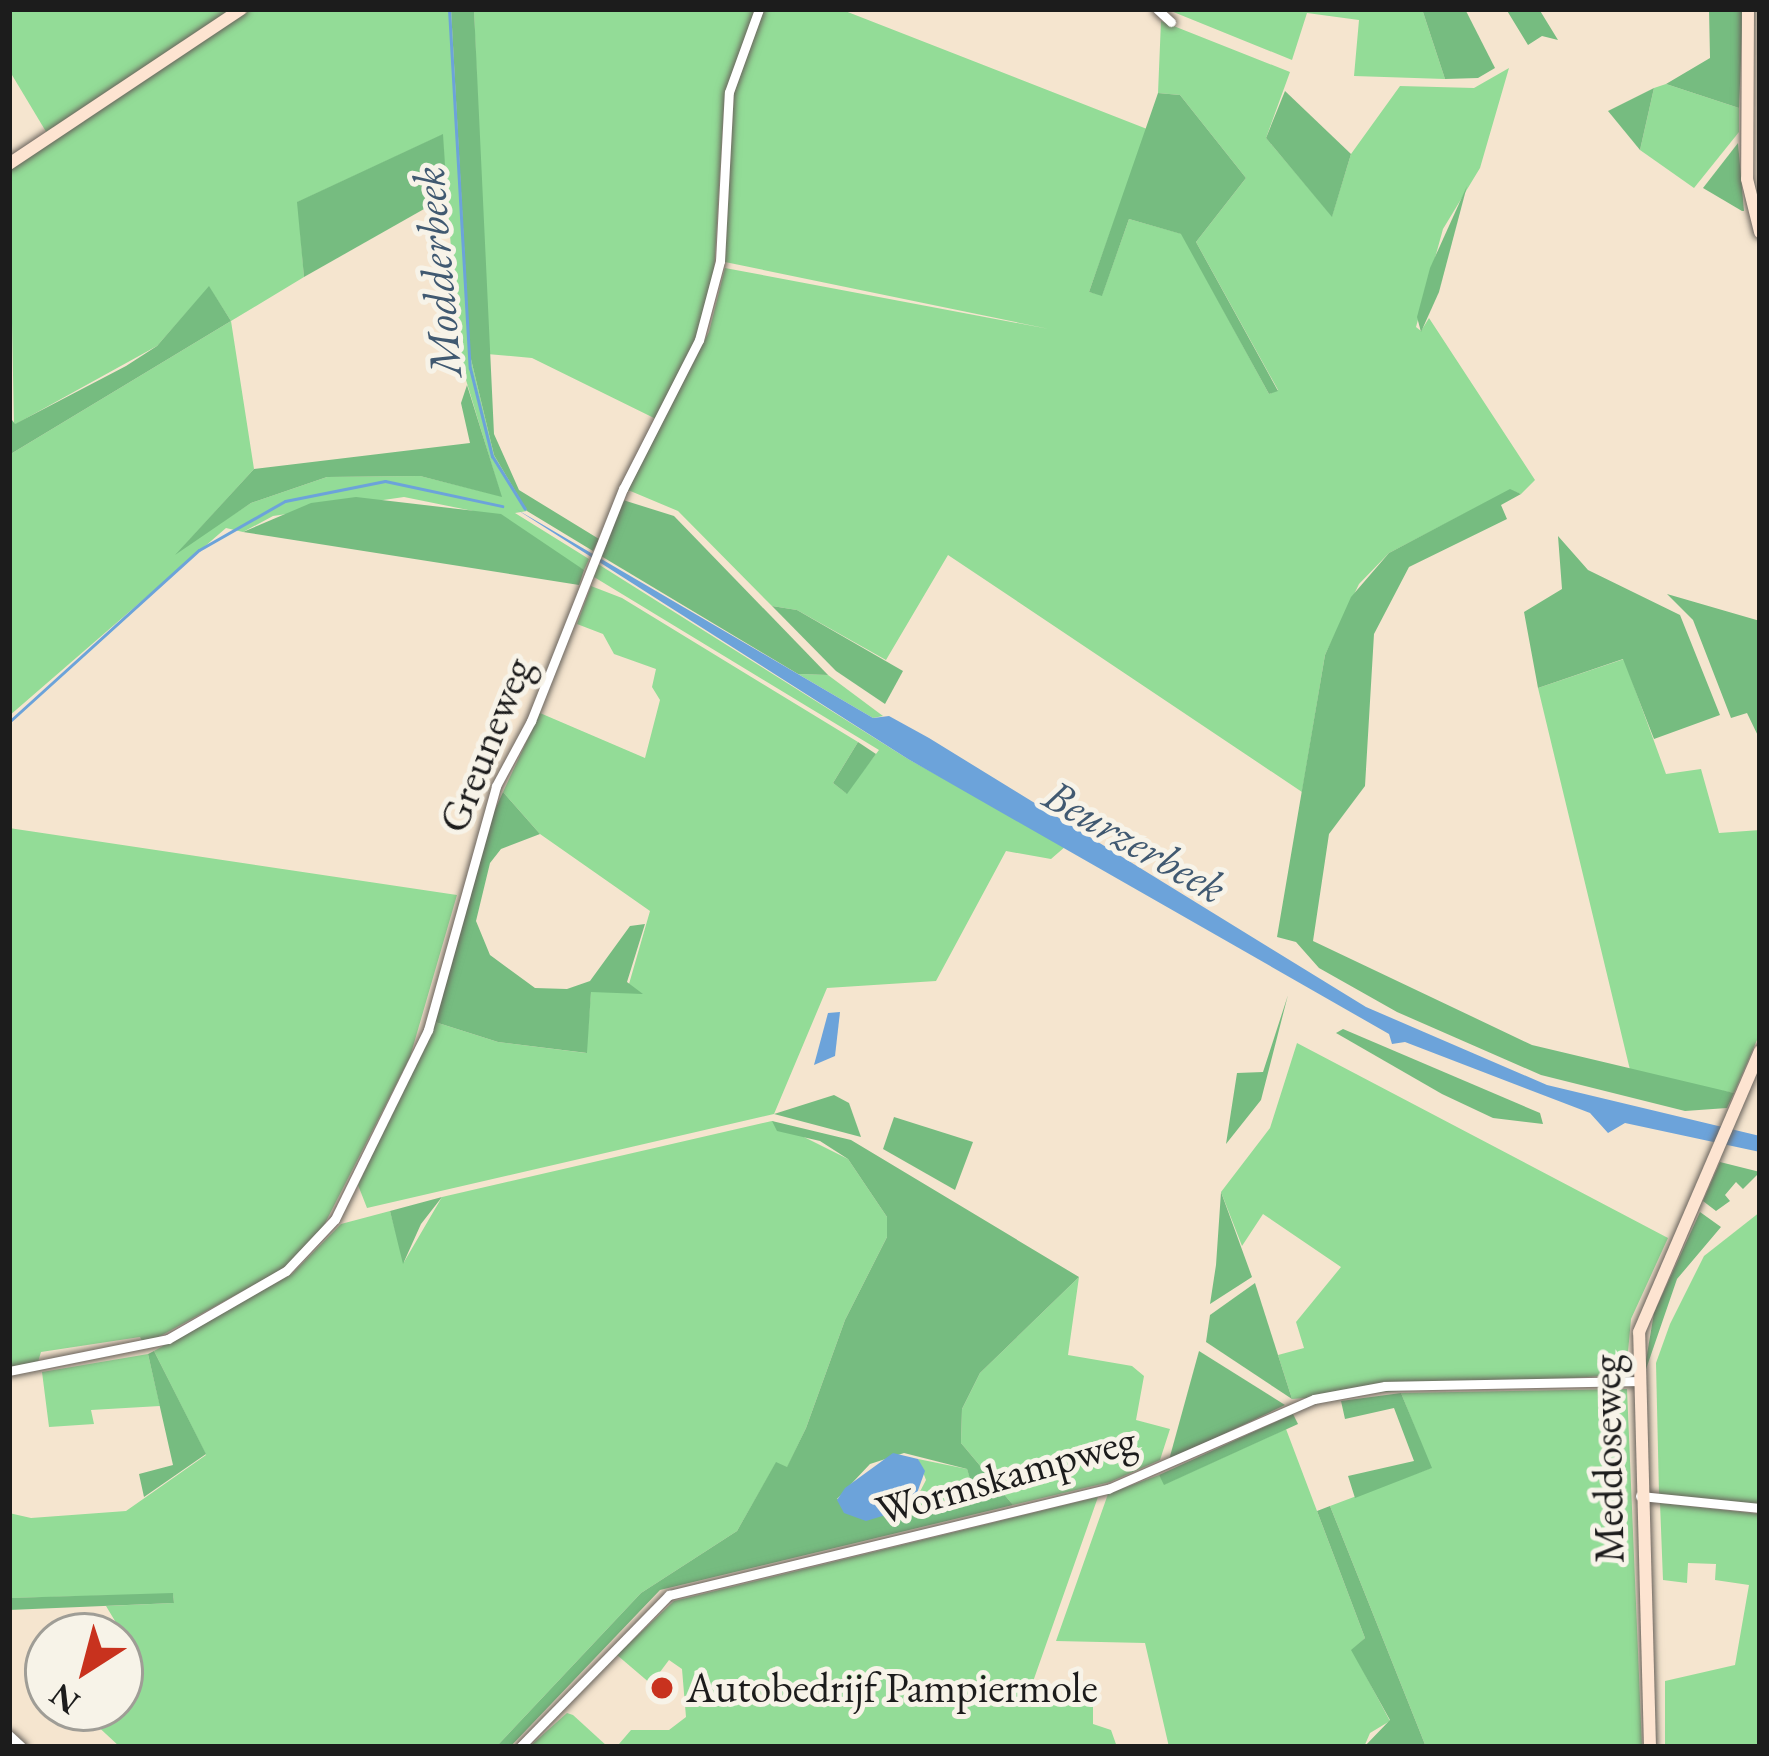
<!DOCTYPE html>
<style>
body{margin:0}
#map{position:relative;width:1769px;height:1756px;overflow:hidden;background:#f5e5cf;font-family:"EB Garamond",serif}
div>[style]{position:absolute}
.green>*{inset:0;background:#93dc97}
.forest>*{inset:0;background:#76bc80}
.water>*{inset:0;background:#6ca3da}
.stream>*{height:3px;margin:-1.5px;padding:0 1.5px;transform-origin:1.5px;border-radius:1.5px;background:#6ca3da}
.roads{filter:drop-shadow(0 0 3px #68625b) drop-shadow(0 0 3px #68625b)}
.street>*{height:9px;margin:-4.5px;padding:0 4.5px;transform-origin:4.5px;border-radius:4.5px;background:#fff}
.secondary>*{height:12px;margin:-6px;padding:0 6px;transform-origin:6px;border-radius:6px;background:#fde4d1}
.dots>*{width:33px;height:33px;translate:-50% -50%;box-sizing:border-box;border:6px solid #f7f3e8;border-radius:50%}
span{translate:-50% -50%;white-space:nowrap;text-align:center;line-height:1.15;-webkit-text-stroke:10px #f7f3e8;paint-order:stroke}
.street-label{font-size:42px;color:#1c1c1c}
.poi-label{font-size:42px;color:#1c1c1c}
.left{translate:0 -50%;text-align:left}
.water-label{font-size:45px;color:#405971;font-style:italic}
.frame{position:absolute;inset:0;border:12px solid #1c1c1c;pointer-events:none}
.north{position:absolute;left:24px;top:1612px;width:120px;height:120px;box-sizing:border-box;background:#f7f3e8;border:3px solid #9f9d96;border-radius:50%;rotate:216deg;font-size:33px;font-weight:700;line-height:48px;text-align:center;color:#1c1c1c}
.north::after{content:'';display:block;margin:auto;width:42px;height:54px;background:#c8321e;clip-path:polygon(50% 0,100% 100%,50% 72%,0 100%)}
</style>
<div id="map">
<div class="green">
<div style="clip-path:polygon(9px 9px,233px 9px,48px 135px,9px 70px)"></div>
<div style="clip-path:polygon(evenodd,252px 9px,451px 9px,470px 355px,494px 455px,527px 511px,515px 513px,589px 559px,584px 570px,473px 511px,404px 497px,273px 516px,243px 532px,226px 528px,9px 716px,9px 455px,231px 321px,209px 287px,157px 346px,14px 425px,9px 169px,252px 9px,442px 135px,460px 360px,501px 496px,420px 476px,327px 477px,251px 503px,182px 548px,254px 469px,231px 321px,304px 277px,298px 202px,442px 135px)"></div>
<div style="clip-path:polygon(474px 9px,755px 9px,724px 104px,712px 307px,656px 419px,532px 358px,487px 354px)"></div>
<div style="clip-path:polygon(764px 9px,840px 9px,1147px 129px,1089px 292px,1102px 295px,1129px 219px,1182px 234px,1269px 394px,1278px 390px,1196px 242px,1246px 178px,1180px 95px,1158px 93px,1161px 21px,1290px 72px,1266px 138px,1332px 216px,1351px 154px,1400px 86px,1474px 88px,1509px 68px,1480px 168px,1443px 229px,1416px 327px,1421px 331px,1429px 318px,1535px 480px,1521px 494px,1510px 490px,1389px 553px,1359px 584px,1325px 655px,1302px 792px,948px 555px,886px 660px,797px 610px,772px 606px,678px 511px,628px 490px,709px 332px,725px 268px,1049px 329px,725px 262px,734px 93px)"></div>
<div style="clip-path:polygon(1166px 9px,1422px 9px,1445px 79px,1354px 76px,1359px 20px,1307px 13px,1292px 60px)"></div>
<div style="clip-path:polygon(1666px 84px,1739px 108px,1739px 132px,1694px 188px,1640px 150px,1654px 88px)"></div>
<div style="clip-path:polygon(598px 564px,908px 759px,1066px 846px,1051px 859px,1006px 851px,936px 981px,827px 988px,774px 1114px,367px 1208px,358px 1185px,435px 1022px,498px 1042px,586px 1053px,591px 991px,629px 984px,650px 911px,540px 834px,503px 792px,540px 713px,645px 758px,660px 700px,652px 687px,656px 669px,614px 654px,603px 634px,577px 624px,591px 586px,622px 598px,858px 742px,833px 783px,846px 793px,879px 750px,594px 577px)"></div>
<div style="clip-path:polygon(1624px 659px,1666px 774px,1701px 769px,1719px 833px,1760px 830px,1760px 1033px,1734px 1093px,1631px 1074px,1538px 688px)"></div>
<div style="clip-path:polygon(798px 674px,828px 675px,883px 716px,873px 718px)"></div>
<div style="clip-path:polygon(9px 828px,457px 895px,410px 1057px,319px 1235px,290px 1265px,144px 1345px,140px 1337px,41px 1352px,38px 1362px,9px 1367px)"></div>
<div style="clip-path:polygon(1297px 1043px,1668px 1238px,1631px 1319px,1626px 1374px,1292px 1399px,1278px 1355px,1304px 1348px,1296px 1322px,1341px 1267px,1263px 1214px,1242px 1246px,1221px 1192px,1270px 1128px)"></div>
<div style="clip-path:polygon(772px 1121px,848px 1159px,887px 1217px,887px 1237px,845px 1320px,806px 1428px,787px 1468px,776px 1463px,737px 1531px,641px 1593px,496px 1747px,120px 1747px,78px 1708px,120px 1708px,120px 1656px,133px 1651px,106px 1606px,174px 1603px,173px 1594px,9px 1598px,9px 1513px,31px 1518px,126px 1511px,206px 1455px,154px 1351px,292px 1274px,341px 1224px,390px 1211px,404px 1262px,442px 1197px)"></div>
<div style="clip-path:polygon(1760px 1212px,1760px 1506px,1659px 1494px,1656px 1363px,1670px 1324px,1704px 1256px)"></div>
<div style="clip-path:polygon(1079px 1277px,1068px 1355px,1132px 1366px,1144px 1376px,1136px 1420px,1170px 1429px,1160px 1460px,1110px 1482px,1013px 1505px,961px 1443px,962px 1409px,980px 1373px)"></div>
<div style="clip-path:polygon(148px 1354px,160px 1406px,91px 1410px,94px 1424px,49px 1427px,42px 1372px)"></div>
<div style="clip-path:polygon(1627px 1389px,1642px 1747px,1426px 1747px,1330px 1506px,1431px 1468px,1401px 1393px)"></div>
<div style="clip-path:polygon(1286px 1429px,1365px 1638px,1352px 1650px,1390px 1721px,1370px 1733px,1364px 1747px,1169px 1747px,1145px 1643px,1056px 1641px,1108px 1494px,1159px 1475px,1165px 1484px)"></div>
<div style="clip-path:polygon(918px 1459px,967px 1469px,976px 1495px,912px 1507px,926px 1480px)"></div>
<div style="clip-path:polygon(1098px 1497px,1029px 1693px,1093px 1702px,1093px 1724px,1111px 1730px,1117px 1747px,619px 1744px,631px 1730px,669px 1730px,686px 1717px,682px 1669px,669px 1660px,651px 1684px,617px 1655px,674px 1601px)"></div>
<div style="clip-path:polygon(1660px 1503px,1760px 1514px,1760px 1747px,1665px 1747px,1665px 1681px,1735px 1665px,1749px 1585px,1715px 1580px,1716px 1564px,1688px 1563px,1687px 1583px,1663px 1580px)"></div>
<div style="clip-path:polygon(567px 1713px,573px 1715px,608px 1747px,529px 1747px)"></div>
</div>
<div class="forest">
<div style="clip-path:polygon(451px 9px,474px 9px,494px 434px,519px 490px,599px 539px,593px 551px,527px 511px,494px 455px,470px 355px)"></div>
<div style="clip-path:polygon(1422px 9px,1465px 9px,1495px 68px,1478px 78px,1445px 79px)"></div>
<div style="clip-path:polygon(1506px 9px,1539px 9px,1558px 40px,1542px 36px,1528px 45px)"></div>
<div style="clip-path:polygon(1709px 9px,1743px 9px,1739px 108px,1666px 84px,1710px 58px)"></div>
<div style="clip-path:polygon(1654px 88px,1640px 150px,1608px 111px)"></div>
<div style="clip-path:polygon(1285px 91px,1351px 154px,1332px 217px,1266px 138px)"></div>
<div style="clip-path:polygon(1158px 93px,1180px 95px,1246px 178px,1196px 242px,1278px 391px,1269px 394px,1181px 234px,1129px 219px,1102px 296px,1089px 292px)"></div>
<div style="clip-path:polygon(443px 134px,447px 196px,304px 277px,297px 202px)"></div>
<div style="clip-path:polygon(1738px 143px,1744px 211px,1742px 211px,1703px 188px)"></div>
<div style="clip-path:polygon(1467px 186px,1439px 292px,1421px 332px,1417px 317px,1430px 268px)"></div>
<div style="clip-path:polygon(209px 286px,231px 321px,9px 455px,9px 416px,15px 424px,126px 366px,157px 346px)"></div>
<div style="clip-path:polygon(467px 385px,502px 497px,420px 476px,327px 477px,251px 503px,175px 555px,254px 469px,470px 443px,461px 403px)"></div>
<div style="clip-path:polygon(1510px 489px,1521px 494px,1501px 505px,1507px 519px,1409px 567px,1374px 634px,1365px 786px,1329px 834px,1313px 941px,1532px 1045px,1734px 1093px,1727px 1108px,1685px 1111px,1541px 1075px,1397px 1012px,1319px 968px,1296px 942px,1277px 937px,1325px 655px,1351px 597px,1389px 553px)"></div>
<div style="clip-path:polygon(356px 497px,501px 514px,584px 570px,579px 585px,243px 532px,311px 503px)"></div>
<div style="clip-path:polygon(623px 500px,674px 516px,828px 675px,798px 674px,601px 556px)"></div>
<div style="clip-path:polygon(1558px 536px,1588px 570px,1680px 615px,1720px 715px,1654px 739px,1623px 659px,1538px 688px,1524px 612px,1562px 589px)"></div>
<div style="clip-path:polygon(1667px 594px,1760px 621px,1760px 740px,1747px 713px,1731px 718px,1693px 620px)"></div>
<div style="clip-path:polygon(772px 606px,797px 610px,903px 671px,885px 704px,836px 671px)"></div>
<div style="clip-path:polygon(858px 742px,876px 754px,847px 794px,833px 783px)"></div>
<div style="clip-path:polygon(503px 792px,540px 834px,501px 849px,490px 863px,476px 921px,490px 955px,535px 988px,567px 989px,590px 981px,630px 926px,645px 924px,627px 982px,643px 994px,591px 992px,587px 1053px,498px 1042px,435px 1022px,484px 834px)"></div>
<div style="clip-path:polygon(1288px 995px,1261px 1100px,1226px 1144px,1237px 1073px,1263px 1072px)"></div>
<div style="clip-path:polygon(1343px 1029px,1540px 1113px,1543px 1124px,1493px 1118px,1442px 1094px,1336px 1033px)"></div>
<div style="clip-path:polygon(834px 1095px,849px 1103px,861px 1137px,774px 1114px)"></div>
<div style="clip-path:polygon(894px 1117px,973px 1142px,955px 1190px,883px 1149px)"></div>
<div style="clip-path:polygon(evenodd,772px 1121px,851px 1140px,1079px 1277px,980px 1373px,962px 1409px,961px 1443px,1013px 1505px,660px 1590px,510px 1747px,496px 1747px,641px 1593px,737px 1531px,776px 1462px,787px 1467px,806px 1428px,845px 1320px,887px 1237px,887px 1217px,848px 1159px,820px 1141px,777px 1131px,772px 1121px,904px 1453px,967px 1469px,975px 1495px,903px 1513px,837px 1499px,870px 1464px,904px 1453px)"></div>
<div style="clip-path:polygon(1720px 1162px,1760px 1172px,1743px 1189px,1736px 1182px,1725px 1195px,1730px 1201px,1716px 1211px,1703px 1201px)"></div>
<div style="clip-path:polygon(1221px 1192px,1252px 1277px,1210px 1304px,1216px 1265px)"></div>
<div style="clip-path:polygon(442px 1197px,421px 1224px,403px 1264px,390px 1211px)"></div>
<div style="clip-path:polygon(1700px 1212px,1721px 1227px,1677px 1279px,1643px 1378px,1654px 1313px)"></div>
<div style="clip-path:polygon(1255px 1283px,1278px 1355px,1292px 1399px,1206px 1342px,1210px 1315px)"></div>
<div style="clip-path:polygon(154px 1351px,206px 1454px,144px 1497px,139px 1474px,173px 1465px,148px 1354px)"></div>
<div style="clip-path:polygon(1199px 1351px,1285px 1405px,1169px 1460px)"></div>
<div style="clip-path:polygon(1401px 1393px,1432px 1468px,1355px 1498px,1348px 1476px,1414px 1461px,1394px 1408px,1345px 1419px,1341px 1401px)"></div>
<div style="clip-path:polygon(1293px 1414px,1298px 1424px,1164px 1485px,1159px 1475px)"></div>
<div style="clip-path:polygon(1330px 1506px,1426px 1747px,1364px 1747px,1390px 1720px,1351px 1650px,1365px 1638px,1317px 1511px)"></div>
<div style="clip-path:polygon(173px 1593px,174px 1603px,9px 1610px,9px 1598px)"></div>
</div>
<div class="water">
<div style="clip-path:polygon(516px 509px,873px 718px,889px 716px,929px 738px,1366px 1007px,1547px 1085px,1760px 1136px,1760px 1152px,1625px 1123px,1608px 1133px,1590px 1113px,1405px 1042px,1392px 1044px,1389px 1034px,908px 759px)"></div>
<div style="clip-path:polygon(840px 1012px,835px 1056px,814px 1065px,828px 1013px)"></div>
<div style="clip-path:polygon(893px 1453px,918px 1459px,925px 1471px,912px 1507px,866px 1521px,844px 1513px,837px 1500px,845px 1488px)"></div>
</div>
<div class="stream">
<div style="left:449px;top:9px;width:360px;rotate:86.7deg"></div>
<div style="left:470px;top:368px;width:91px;rotate:76deg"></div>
<div style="left:492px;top:456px;width:62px;rotate:58.1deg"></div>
<div style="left:9px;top:722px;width:256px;rotate:-42.2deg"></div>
<div style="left:199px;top:550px;width:99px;rotate:-29.7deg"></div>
<div style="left:285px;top:501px;width:102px;rotate:-11.3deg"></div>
<div style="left:385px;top:481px;width:120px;rotate:12.1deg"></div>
</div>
<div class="roads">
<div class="street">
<div style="left:1157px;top:9px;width:19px;rotate:43deg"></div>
<div style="left:9px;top:1371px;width:162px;rotate:-11.4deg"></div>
<div style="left:168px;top:1339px;width:136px;rotate:-30deg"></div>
<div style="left:286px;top:1271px;width:71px;rotate:-46.7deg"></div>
<div style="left:335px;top:1219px;width:211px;rotate:-63.8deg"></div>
<div style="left:428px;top:1030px;width:253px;rotate:-74.4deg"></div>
<div style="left:496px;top:786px;width:74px;rotate:-61.7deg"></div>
<div style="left:531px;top:721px;width:250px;rotate:-68.4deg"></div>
<div style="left:623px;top:489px;width:167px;rotate:-63deg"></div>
<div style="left:699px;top:340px;width:82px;rotate:-75.1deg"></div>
<div style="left:720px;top:261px;width:169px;rotate:-87deg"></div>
<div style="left:729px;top:92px;width:88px;rotate:-70.1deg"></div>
<div style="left:1640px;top:1496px;width:121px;rotate:5.7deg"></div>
<div style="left:9px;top:1735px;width:18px;rotate:43deg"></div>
<div style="left:520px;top:1747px;width:213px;rotate:-45.6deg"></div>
<div style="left:669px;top:1595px;width:452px;rotate:-13.6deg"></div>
<div style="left:1108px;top:1489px;width:225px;rotate:-23.6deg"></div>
<div style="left:1314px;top:1399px;width:72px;rotate:-10.4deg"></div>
<div style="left:1385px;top:1386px;width:251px;rotate:-1.1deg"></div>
</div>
<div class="secondary">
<div style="left:1748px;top:9px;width:170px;rotate:90.3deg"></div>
<div style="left:1747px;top:179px;width:55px;rotate:76.2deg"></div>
<div style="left:9px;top:164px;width:279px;rotate:-33.7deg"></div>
<div style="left:1650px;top:1747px;width:415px;rotate:-91.5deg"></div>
<div style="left:1639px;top:1332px;width:306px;rotate:-66.7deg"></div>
</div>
</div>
<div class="dots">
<div style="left:662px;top:1688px;background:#c8321e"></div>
</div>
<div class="street-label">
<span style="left:486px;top:745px;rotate:-68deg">Greuneweg</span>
<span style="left:1608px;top:1459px;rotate:-91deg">Meddoseweg</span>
<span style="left:1006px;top:1475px;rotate:-16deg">Wormskampweg</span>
</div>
<div class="poi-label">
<span class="left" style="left:686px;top:1688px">Autobedrijf Pampiermole</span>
</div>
<div class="water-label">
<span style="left:437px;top:272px;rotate:-95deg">Modderbeek</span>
<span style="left:1135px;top:841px;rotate:30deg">Beurzerbeek</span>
</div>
<div class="frame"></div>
<div class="north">N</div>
</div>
